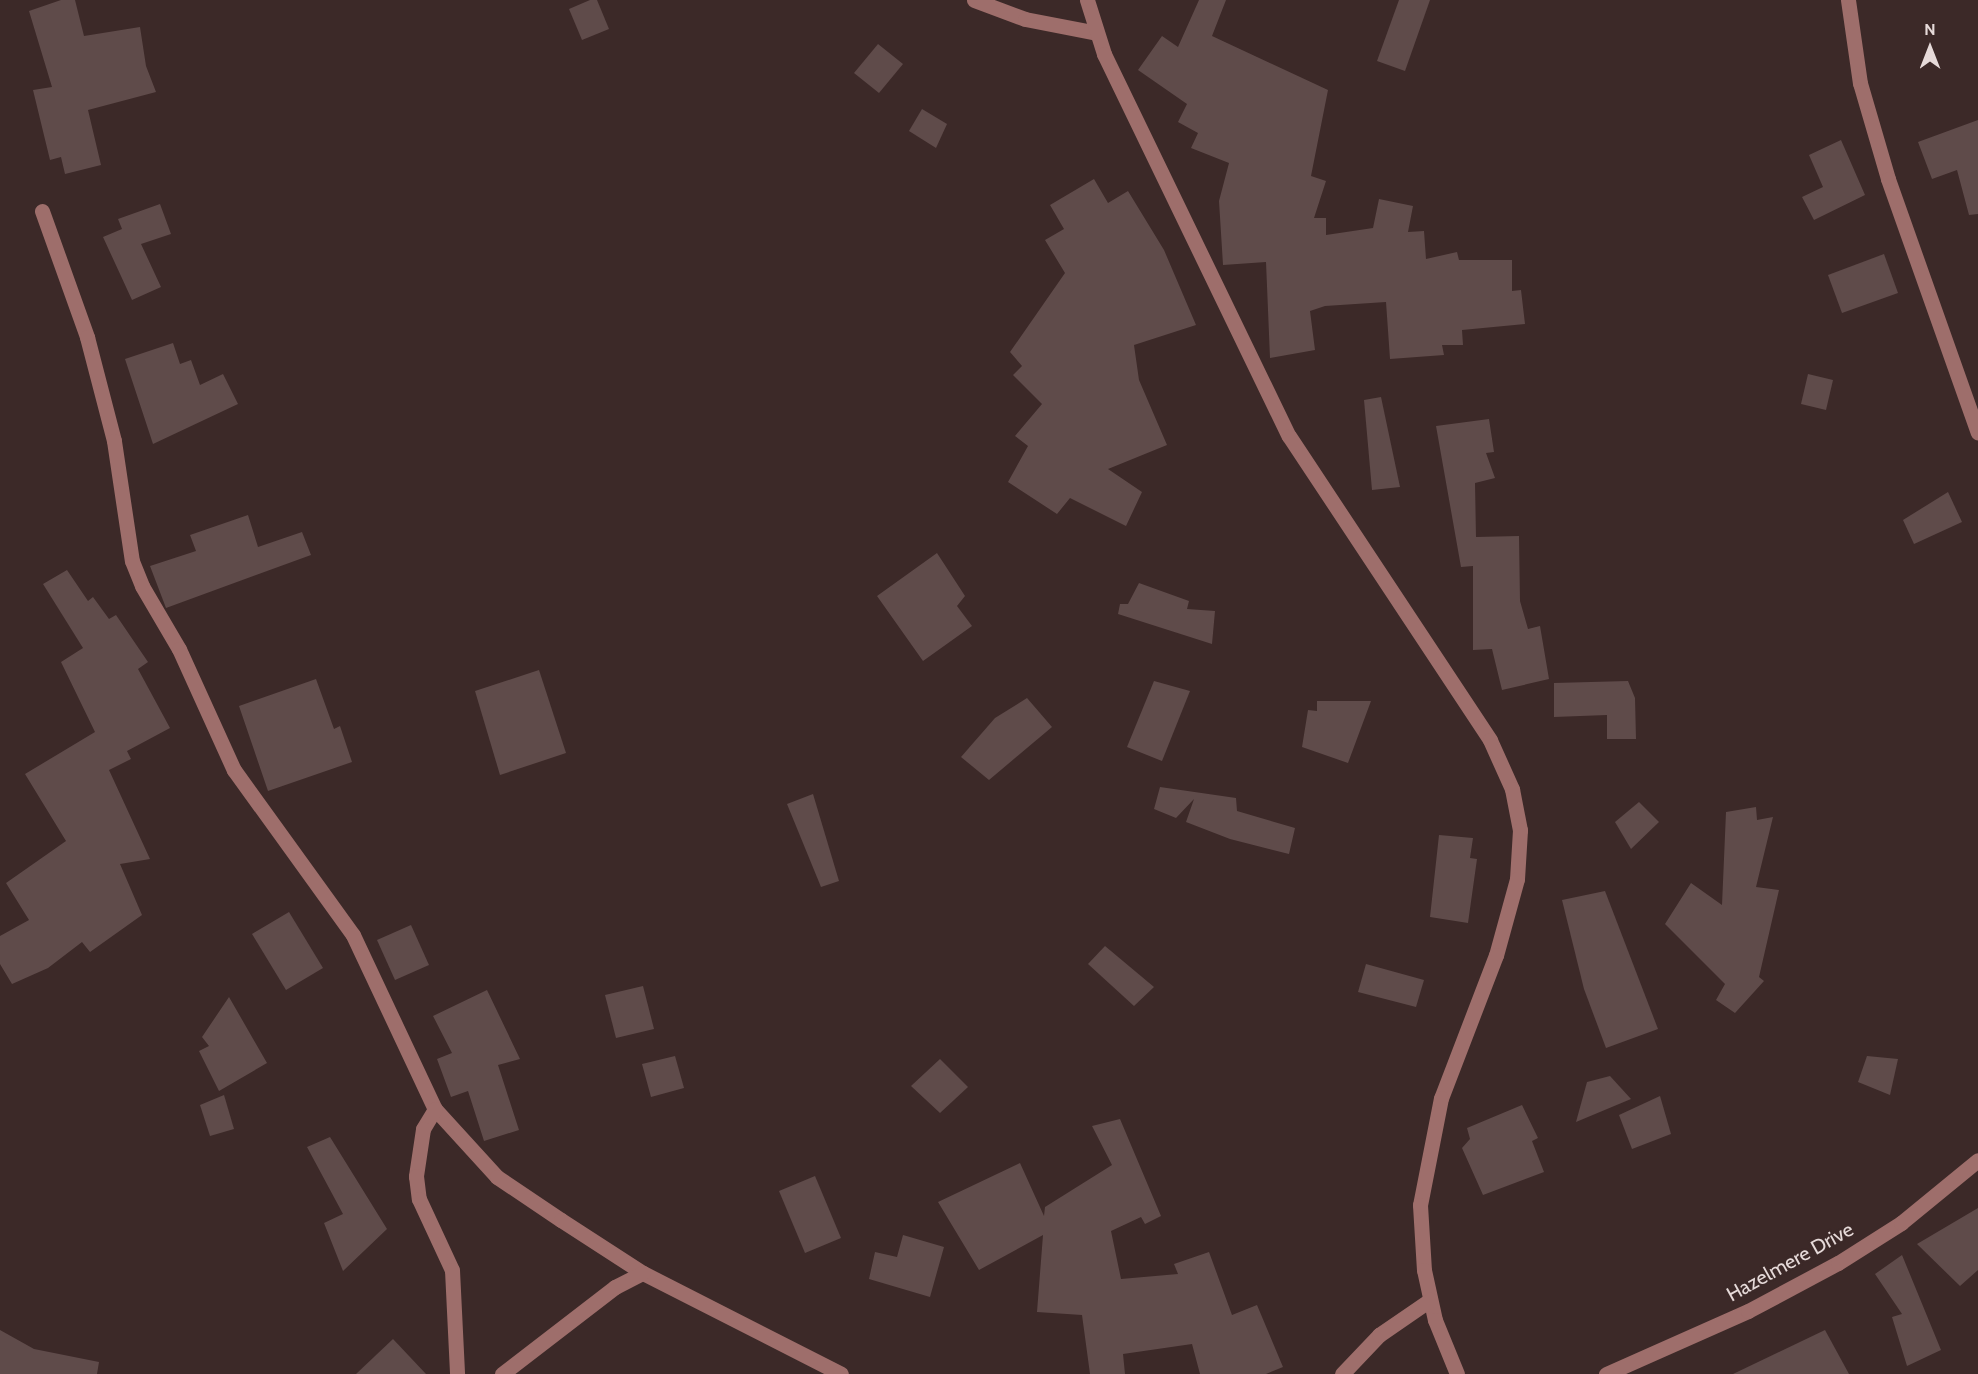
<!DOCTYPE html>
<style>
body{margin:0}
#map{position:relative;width:1978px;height:1374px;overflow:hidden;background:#3c2928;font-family:Cabin,sans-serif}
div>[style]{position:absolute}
.building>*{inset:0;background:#5f4b4a}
.minor>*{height:15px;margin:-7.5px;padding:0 7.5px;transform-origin:7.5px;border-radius:7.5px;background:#9e6e6b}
span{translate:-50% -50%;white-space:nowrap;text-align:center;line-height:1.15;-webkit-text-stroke:4.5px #3c2928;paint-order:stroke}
.street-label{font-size:20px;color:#e6dad9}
.north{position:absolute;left:1900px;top:18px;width:60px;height:60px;-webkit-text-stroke:4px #3c2928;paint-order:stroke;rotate:0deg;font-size:16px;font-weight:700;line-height:24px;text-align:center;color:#e6dad9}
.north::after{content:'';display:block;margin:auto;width:21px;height:27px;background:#e6dad9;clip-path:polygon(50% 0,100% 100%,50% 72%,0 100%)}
</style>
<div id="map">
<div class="building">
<div style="clip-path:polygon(61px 0,75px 0,84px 36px,140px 27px,146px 66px,156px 92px,88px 110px,101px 165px,65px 174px,61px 157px,50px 160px,33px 90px,52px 87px,29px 11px)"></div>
<div style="clip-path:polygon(590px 0,597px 0,609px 29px,582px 40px,569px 9px)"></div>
<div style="clip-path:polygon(1199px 0,1226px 0,1212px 36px,1328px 90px,1311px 176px,1326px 181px,1314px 218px,1326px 218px,1326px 235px,1373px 228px,1379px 199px,1413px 206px,1408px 232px,1424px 231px,1426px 259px,1457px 252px,1459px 260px,1512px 260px,1512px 291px,1521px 290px,1525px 324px,1462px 330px,1463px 345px,1442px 345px,1444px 355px,1390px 359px,1386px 302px,1325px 306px,1310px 311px,1315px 350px,1270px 358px,1266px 262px,1223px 265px,1219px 201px,1229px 163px,1191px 148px,1198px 133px,1178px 122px,1187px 104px,1138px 70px,1162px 36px,1178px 47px)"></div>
<div style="clip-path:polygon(1399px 0,1430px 0,1405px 71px,1377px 61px)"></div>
<div style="clip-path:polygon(878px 44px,903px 64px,879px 93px,854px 73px)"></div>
<div style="clip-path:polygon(922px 109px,947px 124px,936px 148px,909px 131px)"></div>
<div style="clip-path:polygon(1978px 120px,1978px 214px,1969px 215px,1957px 170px,1932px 179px,1918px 142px)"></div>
<div style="clip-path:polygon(1841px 140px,1865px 195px,1814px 220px,1802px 197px,1823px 187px,1809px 155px)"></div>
<div style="clip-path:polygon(1094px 179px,1108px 203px,1128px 191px,1164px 250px,1196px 325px,1134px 345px,1139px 380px,1167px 445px,1108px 469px,1142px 492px,1126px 526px,1070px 498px,1057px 514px,1008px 482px,1028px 446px,1015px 436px,1042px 404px,1013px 375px,1022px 366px,1010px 352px,1065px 273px,1045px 240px,1064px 229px,1050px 205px)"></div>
<div style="clip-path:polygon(160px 204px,171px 234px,141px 244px,161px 287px,132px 300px,103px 237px,122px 229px,118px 219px)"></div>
<div style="clip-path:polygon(1884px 254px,1898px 293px,1842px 313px,1828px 275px)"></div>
<div style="clip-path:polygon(173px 343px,180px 364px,191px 360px,200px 385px,223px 374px,238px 404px,153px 444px,125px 359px)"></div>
<div style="clip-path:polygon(1808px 374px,1833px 380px,1826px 410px,1801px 404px)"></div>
<div style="clip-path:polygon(1381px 397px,1400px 487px,1372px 490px,1364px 400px)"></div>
<div style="clip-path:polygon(1489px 419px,1494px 452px,1486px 453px,1495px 478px,1475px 483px,1476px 537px,1519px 536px,1520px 601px,1528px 629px,1540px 626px,1549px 679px,1502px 690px,1492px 649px,1473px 650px,1473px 566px,1461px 567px,1436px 426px)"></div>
<div style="clip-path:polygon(1948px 492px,1962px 522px,1914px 544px,1903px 520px)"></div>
<div style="clip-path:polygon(248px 515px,258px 547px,302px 532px,311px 555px,166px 608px,150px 566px,196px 551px,190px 535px)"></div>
<div style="clip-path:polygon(937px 553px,965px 596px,957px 606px,972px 626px,923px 661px,877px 596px)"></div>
<div style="clip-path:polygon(67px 570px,88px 601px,93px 597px,109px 619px,116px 615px,148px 662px,138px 669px,170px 728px,127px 751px,131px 759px,109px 770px,150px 859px,120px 864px,142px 915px,90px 952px,82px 942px,48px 968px,12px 984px,0 964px,0 936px,29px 920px,6px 883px,66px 841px,25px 774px,95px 732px,61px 662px,83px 648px,43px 584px)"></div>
<div style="clip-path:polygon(1139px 583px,1189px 601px,1187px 609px,1215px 611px,1212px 644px,1118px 614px,1120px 604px,1128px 604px)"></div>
<div style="clip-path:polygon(539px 670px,566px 753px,500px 775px,475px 691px)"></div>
<div style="clip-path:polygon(316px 679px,334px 729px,340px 726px,352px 762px,268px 791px,239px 706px)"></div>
<div style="clip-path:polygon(1154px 681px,1190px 691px,1162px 761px,1127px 747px)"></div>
<div style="clip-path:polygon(1628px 681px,1635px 698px,1636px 739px,1607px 739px,1607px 715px,1554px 717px,1554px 683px)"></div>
<div style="clip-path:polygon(1027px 698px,1052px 727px,989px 780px,961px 757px,995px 718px)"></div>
<div style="clip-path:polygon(1317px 701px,1371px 701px,1348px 763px,1302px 747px,1308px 710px,1317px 711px)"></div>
<div style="clip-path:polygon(1160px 787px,1236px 798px,1237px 811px,1295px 828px,1289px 854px,1230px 839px,1186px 822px,1194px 799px,1176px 818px,1154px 809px)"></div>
<div style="clip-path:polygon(813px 794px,839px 881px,821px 887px,787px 804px)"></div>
<div style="clip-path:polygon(1639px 802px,1659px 822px,1631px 849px,1615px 822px)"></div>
<div style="clip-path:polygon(1756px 807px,1757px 820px,1773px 817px,1756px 887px,1779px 890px,1759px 977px,1764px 981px,1735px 1013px,1716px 1000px,1725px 984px,1665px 924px,1691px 883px,1722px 905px,1726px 812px)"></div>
<div style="clip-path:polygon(1439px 835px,1473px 838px,1470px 858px,1477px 859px,1468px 923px,1430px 917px)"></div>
<div style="clip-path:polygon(1605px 891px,1658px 1029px,1606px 1048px,1584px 989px,1562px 900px)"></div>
<div style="clip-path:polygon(289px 912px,323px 968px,286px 990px,252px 934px)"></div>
<div style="clip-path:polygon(411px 925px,429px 965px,395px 980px,377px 940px)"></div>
<div style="clip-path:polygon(1105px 946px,1154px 987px,1134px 1006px,1088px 964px)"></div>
<div style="clip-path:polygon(1366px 964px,1424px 980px,1416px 1007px,1358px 992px)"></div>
<div style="clip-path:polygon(643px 986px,654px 1029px,616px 1038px,605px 995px)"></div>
<div style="clip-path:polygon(487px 990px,520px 1059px,498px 1065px,519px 1130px,484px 1141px,468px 1091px,451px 1097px,437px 1059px,452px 1053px,433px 1016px)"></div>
<div style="clip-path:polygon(229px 997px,267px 1063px,219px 1091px,199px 1051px,209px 1046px,202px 1037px)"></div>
<div style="clip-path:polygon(675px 1056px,684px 1088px,651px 1097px,642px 1064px)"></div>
<div style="clip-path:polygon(1867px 1056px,1898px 1059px,1890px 1095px,1858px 1082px)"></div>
<div style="clip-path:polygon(940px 1059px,968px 1087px,940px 1113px,911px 1086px)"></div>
<div style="clip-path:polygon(1610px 1076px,1631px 1099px,1576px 1122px,1587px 1082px)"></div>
<div style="clip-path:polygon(224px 1095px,234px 1129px,210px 1136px,200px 1105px)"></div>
<div style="clip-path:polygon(1660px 1096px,1671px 1134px,1632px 1149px,1619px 1115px)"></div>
<div style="clip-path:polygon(1522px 1105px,1538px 1138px,1532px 1141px,1544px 1172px,1483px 1195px,1462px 1148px,1470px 1139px,1467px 1128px)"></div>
<div style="clip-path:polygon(1120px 1119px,1161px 1216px,1145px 1224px,1141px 1217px,1111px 1231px,1121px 1279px,1178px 1274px,1174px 1264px,1209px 1252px,1232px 1315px,1257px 1305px,1283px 1367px,1266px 1374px,1200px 1374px,1192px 1344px,1123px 1354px,1125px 1374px,1090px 1374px,1082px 1315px,1037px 1312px,1043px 1235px,979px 1270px,938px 1202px,1020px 1163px,1044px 1216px,1045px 1207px,1112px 1165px,1092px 1126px)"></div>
<div style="clip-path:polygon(330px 1137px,387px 1229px,343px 1271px,324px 1223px,343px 1214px,307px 1147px)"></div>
<div style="clip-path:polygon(815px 1176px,841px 1238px,805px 1253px,779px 1191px)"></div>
<div style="clip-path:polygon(1978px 1208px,1978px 1270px,1960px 1286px,1917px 1244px)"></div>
<div style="clip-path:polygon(903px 1235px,944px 1247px,930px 1297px,869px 1279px,875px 1252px,897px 1257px)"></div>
<div style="clip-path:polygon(1902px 1255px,1941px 1350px,1907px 1366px,1892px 1317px,1902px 1314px,1875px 1274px)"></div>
<div style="clip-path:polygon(0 1330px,34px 1349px,99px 1362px,97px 1374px,0 1374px)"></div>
<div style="clip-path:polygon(1825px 1330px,1849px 1374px,1733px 1374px)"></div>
<div style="clip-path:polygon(393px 1339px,426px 1374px,356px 1374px)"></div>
</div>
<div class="minor">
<div style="left:974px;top:0;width:54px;rotate:20.4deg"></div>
<div style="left:1025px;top:19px;width:73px;rotate:11deg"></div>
<div style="left:1087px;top:0;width:57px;rotate:72.5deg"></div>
<div style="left:1104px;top:54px;width:424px;rotate:64.2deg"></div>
<div style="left:1289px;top:436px;width:364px;rotate:56.5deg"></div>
<div style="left:1490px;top:740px;width:54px;rotate:65.8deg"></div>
<div style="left:1512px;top:789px;width:42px;rotate:79deg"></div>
<div style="left:1520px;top:830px;width:49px;rotate:93.5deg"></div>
<div style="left:1517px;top:879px;width:79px;rotate:105.4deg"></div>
<div style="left:1496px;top:955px;width:153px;rotate:111deg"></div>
<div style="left:1441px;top:1098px;width:109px;rotate:101.1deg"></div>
<div style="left:1420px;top:1205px;width:65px;rotate:86.5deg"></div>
<div style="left:1424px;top:1270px;width:51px;rotate:77.6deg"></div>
<div style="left:1435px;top:1320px;width:58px;rotate:67.8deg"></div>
<div style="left:1848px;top:0;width:84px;rotate:81.8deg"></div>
<div style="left:1860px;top:83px;width:100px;rotate:73.7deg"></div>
<div style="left:1888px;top:179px;width:269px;rotate:70.5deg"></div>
<div style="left:42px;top:211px;width:134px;rotate:70.3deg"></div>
<div style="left:87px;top:337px;width:107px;rotate:75.4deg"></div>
<div style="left:114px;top:441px;width:121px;rotate:81.5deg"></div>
<div style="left:132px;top:561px;width:27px;rotate:68deg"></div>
<div style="left:142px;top:586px;width:73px;rotate:59.6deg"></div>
<div style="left:179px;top:649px;width:133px;rotate:65.6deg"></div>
<div style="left:234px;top:770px;width:203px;rotate:54.2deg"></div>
<div style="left:353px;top:935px;width:192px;rotate:64.8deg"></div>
<div style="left:435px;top:1109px;width:92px;rotate:47.6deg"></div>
<div style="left:497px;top:1177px;width:77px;rotate:33.9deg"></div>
<div style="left:561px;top:1220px;width:98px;rotate:32.9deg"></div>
<div style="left:643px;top:1273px;width:222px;rotate:27deg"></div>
<div style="left:435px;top:1109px;width:23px;rotate:121deg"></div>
<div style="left:423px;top:1129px;width:48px;rotate:98.5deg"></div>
<div style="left:416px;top:1176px;width:23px;rotate:83deg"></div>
<div style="left:419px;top:1199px;width:78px;rotate:65.1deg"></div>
<div style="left:452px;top:1270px;width:104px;rotate:87.2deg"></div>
<div style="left:502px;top:1374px;width:143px;rotate:-37.6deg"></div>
<div style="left:615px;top:1287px;width:31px;rotate:-27deg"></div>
<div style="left:1342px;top:1374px;width:54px;rotate:-46.5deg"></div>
<div style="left:1379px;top:1335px;width:62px;rotate:-34.5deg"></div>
<div style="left:1606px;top:1374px;width:155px;rotate:-23.9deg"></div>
<div style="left:1748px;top:1311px;width:102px;rotate:-28.1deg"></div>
<div style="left:1838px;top:1263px;width:75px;rotate:-32.4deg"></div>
<div style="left:1901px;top:1223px;width:99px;rotate:-39.3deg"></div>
</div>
<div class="street-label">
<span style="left:1790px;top:1262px;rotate:-29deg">Hazelmere Drive</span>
</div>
<div class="north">N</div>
</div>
